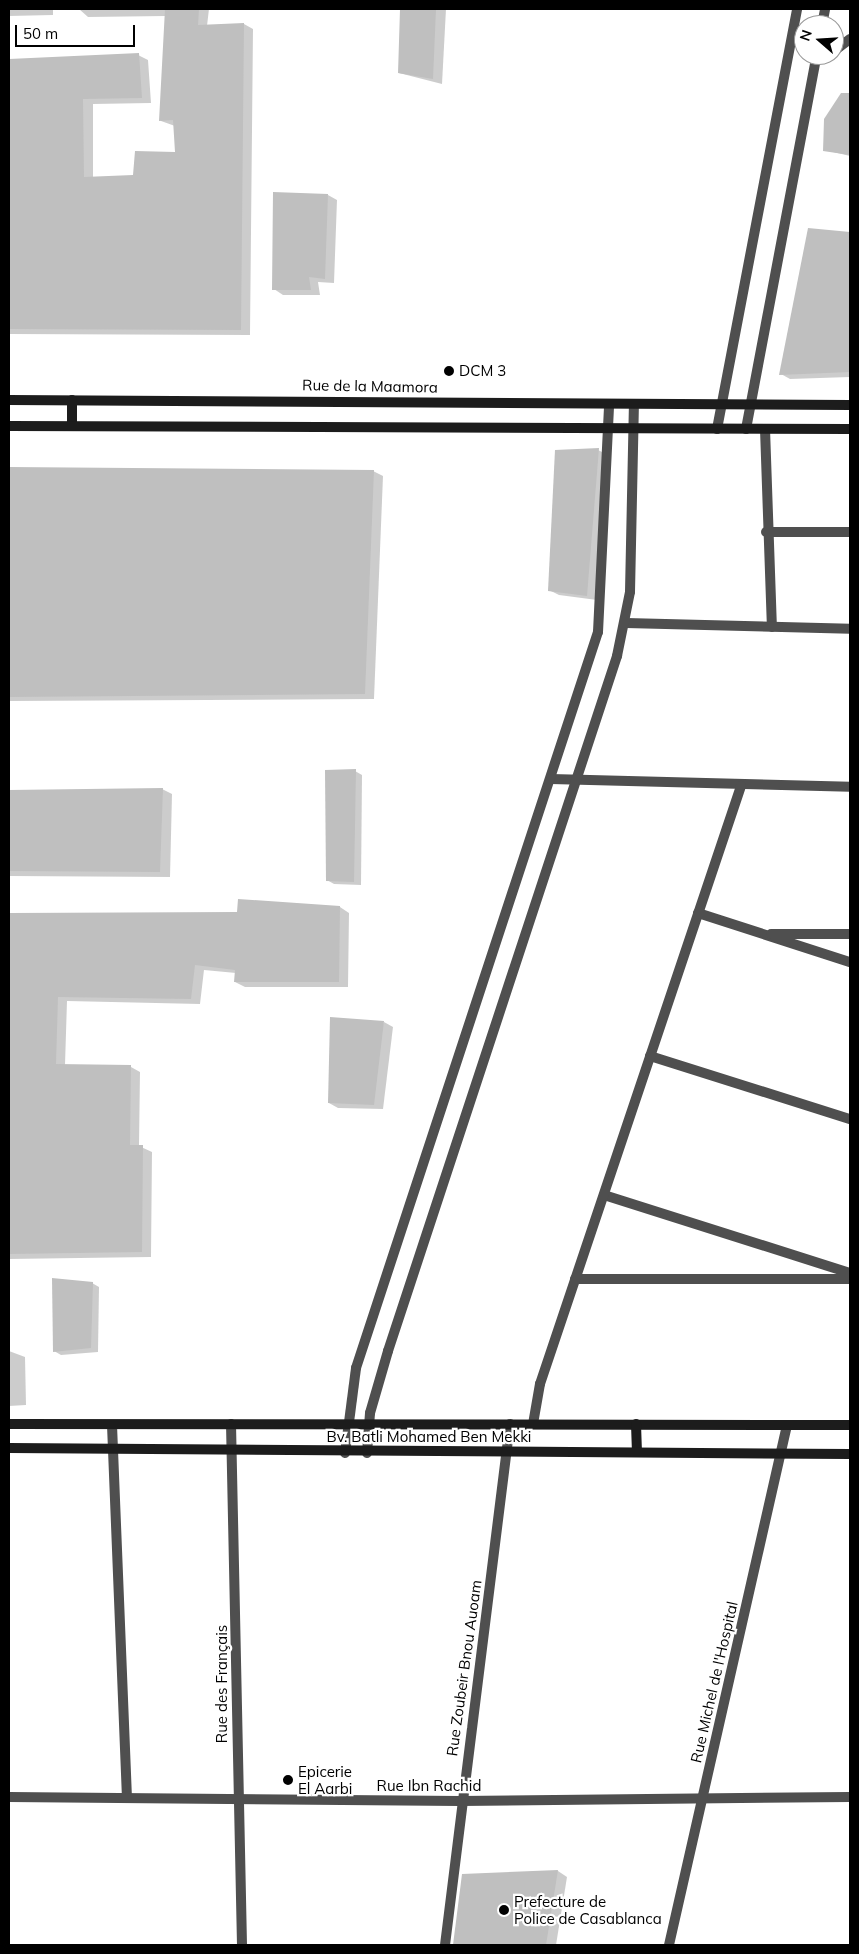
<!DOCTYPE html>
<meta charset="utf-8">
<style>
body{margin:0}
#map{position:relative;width:859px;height:1954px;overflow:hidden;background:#fff;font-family:Mulish,sans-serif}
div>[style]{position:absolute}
.shadow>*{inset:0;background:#0003}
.building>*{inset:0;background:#bfbfbf}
.street>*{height:10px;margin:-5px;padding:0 5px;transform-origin:5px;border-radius:5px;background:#4f4f4f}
.secondary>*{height:10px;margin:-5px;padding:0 5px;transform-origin:5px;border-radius:5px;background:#1c1c1c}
.dots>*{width:14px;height:14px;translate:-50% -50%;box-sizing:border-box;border:2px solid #fff;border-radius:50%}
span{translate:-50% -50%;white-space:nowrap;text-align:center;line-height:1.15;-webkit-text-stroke:4.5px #fff;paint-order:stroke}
.poi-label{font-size:15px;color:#000}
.left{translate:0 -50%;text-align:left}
.street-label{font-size:15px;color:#000}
.frame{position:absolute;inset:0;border:10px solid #000;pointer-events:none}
.north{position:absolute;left:794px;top:15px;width:50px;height:50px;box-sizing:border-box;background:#fff;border:1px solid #999;border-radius:50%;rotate:289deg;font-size:14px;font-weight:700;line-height:20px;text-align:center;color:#000}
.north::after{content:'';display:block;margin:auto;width:18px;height:22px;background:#000;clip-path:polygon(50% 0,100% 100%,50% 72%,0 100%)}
.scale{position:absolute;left:15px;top:25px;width:120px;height:22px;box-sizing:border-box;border:2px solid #000;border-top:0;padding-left:6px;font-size:15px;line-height:18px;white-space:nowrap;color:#000;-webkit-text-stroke:4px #fff;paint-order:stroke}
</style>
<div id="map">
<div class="shadow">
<div style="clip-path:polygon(9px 9px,53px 9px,53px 15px,9px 16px)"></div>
<div style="clip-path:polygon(79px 9px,209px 9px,207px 26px,244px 24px,253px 29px,250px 335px,9px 334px,9px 60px,138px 55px,148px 60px,151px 103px,93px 104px,93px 178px,134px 176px,176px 153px,175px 126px,161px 121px,166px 16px,88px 17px)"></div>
<div style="clip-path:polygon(401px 9px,446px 9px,442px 84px,399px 73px)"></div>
<div style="clip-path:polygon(841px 94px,850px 95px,850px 156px,825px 150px)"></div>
<div style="clip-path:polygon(328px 195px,337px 200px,334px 283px,318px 282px,320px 295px,283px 295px,274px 289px)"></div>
<div style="clip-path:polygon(809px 229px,850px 234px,850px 377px,790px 379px,781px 374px)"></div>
<div style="clip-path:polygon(598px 450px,608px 455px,597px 600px,559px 595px,549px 590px)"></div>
<div style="clip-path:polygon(9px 468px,373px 471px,383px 476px,374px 699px,9px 701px)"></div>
<div style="clip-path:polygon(355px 771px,362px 775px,361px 885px,334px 884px,327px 880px)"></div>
<div style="clip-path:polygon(162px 789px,172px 794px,170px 877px,9px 876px,9px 791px)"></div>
<div style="clip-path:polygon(239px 900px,340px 907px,349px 913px,348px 987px,245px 987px,235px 982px,236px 973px,204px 970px,200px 1004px,67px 1001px,65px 1065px,131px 1067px,140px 1072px,139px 1146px,152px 1152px,151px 1257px,9px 1259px,9px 914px,238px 913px)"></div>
<div style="clip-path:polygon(384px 1022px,393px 1027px,383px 1109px,338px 1108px,329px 1103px)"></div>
<div style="clip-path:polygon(92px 1283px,99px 1287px,98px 1352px,61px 1355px,54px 1351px)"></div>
<div style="clip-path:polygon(9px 1351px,25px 1357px,26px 1405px,9px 1406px)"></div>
<div style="clip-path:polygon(558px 1871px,567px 1877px,556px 1945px,454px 1945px,463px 1875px)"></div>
</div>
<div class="building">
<div style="clip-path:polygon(165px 9px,199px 9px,198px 25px,244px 23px,241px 330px,9px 329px,9px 59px,139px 53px,142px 98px,83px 99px,84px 177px,133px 175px,135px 151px,175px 152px,173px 120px,159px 121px)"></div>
<div style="clip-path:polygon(400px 9px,436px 9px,433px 79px,398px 73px)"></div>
<div style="clip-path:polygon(841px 93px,850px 93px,850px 155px,823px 151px,824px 119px)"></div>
<div style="clip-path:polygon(273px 192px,328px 194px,325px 279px,309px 277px,311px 290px,272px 290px)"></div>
<div style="clip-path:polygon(808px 228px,850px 232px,850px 372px,779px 375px)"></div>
<div style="clip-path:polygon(599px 448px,587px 596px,548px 591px,555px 450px)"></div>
<div style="clip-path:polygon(9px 467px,374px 470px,365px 694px,9px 697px)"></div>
<div style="clip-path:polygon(356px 769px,354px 882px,326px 881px,325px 770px)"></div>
<div style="clip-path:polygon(163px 788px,160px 872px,9px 871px,9px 790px)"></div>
<div style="clip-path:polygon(238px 899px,340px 906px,339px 982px,234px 982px,235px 970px,195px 965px,191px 999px,58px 997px,56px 1064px,131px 1065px,130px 1145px,143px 1145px,142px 1252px,9px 1254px,9px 913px,237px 912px)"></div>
<div style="clip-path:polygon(330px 1017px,384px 1021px,374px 1105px,328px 1103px)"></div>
<div style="clip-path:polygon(52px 1278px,93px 1282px,91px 1348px,53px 1352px)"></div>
<div style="clip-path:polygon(558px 1870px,546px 1945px,453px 1945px,462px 1874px)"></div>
</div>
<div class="street">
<div style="left:822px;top:25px;width:16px;rotate:-79deg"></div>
<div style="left:834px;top:51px;width:20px;rotate:-37deg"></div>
<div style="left:717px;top:429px;width:428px;rotate:-79.2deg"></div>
<div style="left:746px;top:429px;width:381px;rotate:-79.3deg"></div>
<div style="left:765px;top:429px;width:198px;rotate:88deg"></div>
<div style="left:766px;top:532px;width:84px"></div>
<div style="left:626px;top:623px;width:224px;rotate:1.5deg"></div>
<div style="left:551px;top:779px;width:299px;rotate:1.5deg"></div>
<div style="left:698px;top:913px;width:160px;rotate:17.9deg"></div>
<div style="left:771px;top:934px;width:79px"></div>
<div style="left:650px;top:1056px;width:210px;rotate:17.5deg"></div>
<div style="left:604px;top:1195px;width:258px;rotate:17.6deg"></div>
<div style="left:575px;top:1279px;width:275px"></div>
<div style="left:231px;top:1424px;width:521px;rotate:88.79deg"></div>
<div style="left:533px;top:1424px;width:41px;rotate:-80.1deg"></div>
<div style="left:540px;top:1384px;width:631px;rotate:-71.42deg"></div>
<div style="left:112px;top:1425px;width:372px;rotate:87.7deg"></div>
<div style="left:345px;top:1453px;width:86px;rotate:-82.6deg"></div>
<div style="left:356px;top:1368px;width:775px;rotate:-71.8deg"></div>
<div style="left:598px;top:632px;width:228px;rotate:-87.2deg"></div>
<div style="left:367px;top:1453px;width:40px;rotate:-85.7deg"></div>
<div style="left:370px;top:1413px;width:65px;rotate:-73.8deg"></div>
<div style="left:388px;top:1351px;width:732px;rotate:-71.76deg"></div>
<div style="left:617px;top:656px;width:65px;rotate:-78.5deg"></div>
<div style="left:630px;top:592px;width:188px;rotate:-88.8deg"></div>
<div style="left:9px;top:1797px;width:451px;rotate:0.5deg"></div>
<div style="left:460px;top:1801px;width:390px;rotate:-0.6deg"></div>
<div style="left:445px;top:1945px;width:525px;rotate:-82.89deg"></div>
<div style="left:669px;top:1945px;width:533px;rotate:-77.21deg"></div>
</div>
<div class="secondary">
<div style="left:9px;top:400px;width:841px;rotate:0.34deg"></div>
<div style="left:72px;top:400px;width:26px;rotate:90deg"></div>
<div style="left:9px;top:426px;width:841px;rotate:0.2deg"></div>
<div style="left:9px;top:1424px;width:841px;rotate:0.07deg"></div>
<div style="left:636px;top:1424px;width:28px;rotate:88deg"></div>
<div style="left:9px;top:1448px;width:841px;rotate:0.41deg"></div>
</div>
<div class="dots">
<div style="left:449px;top:371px;background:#000"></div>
<div style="left:288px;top:1780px;background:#000"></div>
<div style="left:504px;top:1910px;background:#000"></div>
</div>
<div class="poi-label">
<span class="left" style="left:459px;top:371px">DCM 3</span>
<span class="left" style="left:298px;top:1780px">Epicerie<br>El Aarbi</span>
<span class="left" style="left:514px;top:1910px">Prefecture de<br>Police de Casablanca</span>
</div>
<div class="street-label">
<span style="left:370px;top:386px;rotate:1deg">Rue de la Maamora</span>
<span style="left:429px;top:1437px">Bv. Batli Mohamed Ben Mekki</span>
<span style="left:464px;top:1668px;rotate:-82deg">Rue Zoubeir Bnou Auoam</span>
<span style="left:714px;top:1682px;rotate:-77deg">Rue Michel de l'Hospital</span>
<span style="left:222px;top:1684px;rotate:-90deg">Rue des Français</span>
<span style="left:429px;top:1786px">Rue Ibn Rachid</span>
</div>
<div class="frame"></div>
<div class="north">N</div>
<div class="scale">50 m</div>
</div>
